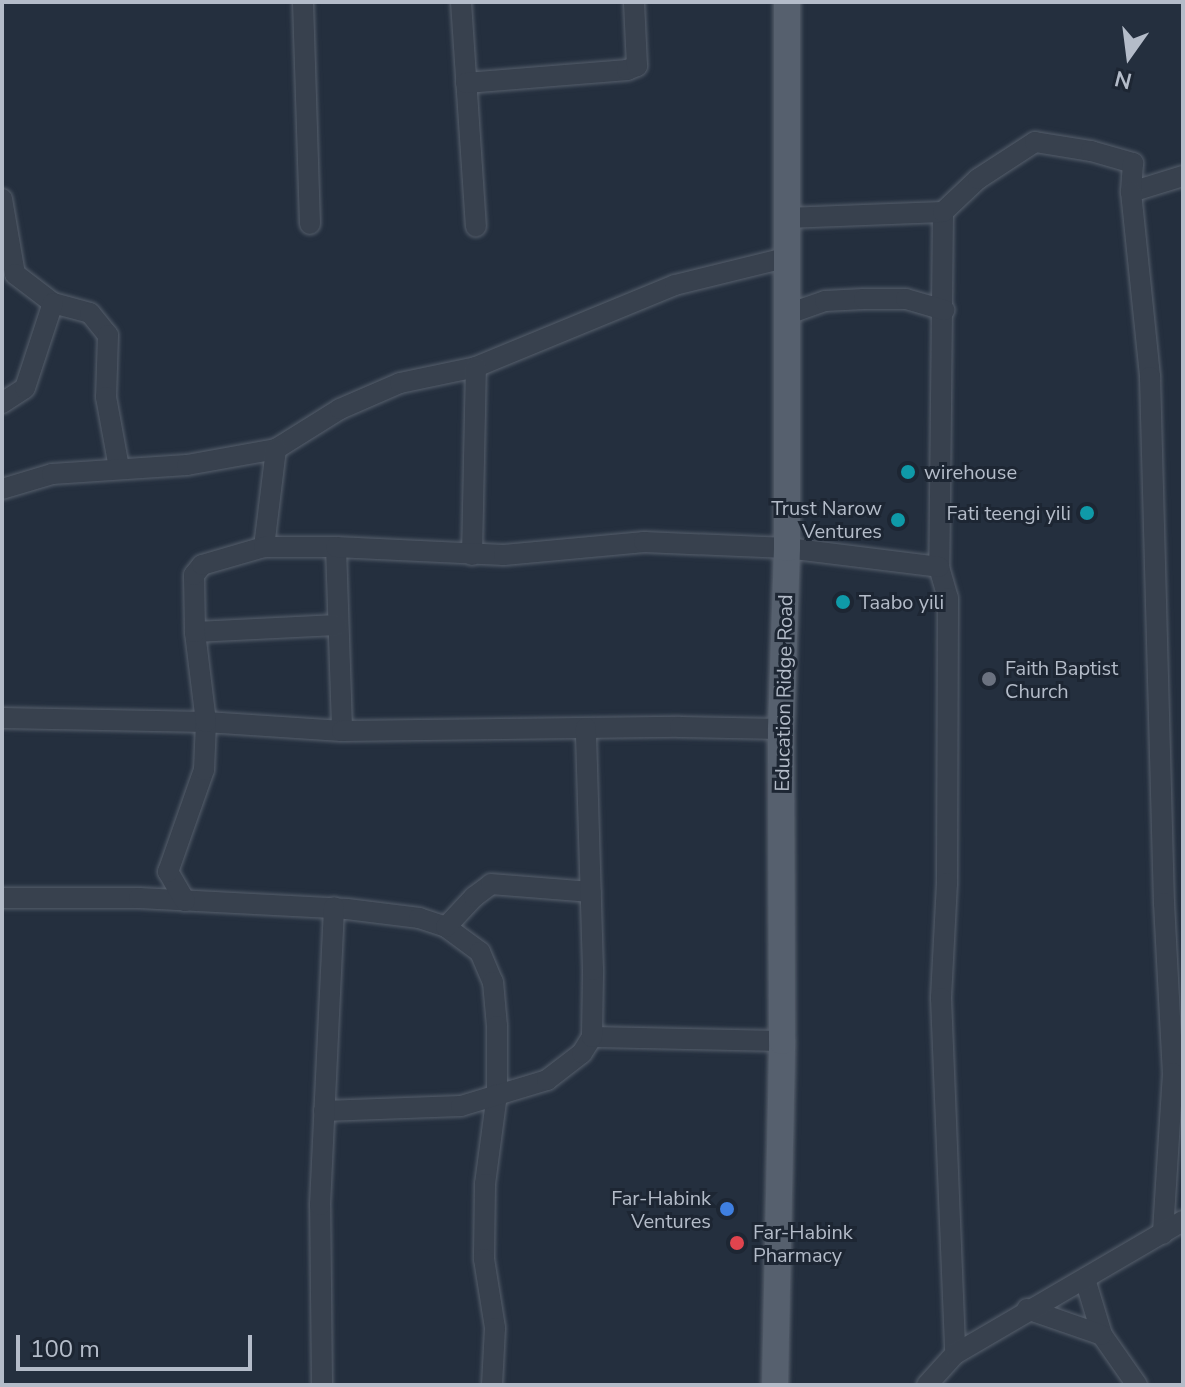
<!DOCTYPE html>
<style>
body{margin:0}
#map{position:relative;width:1185px;height:1387px;overflow:hidden;background:#242f3e;font-family:"Nunito Sans",sans-serif}
div>[style]{position:absolute}
.roads{filter:drop-shadow(0 0 2px #565f6c) drop-shadow(0 0 2px #565f6c)}
.minor>*{height:20px;margin:-10px;padding:0 10px;transform-origin:10px;border-radius:10px;background:#38414e}
.major>*{height:26px;margin:-13px;padding:0 13px;transform-origin:13px;border-radius:13px;background:#56606e}
.dots>*{width:22px;height:22px;translate:-50% -50%;box-sizing:border-box;border:4px solid #1d2633;border-radius:50%}
span{translate:-50% -50%;white-space:nowrap;text-align:center;line-height:1.15;-webkit-text-stroke:6px #1d2633;paint-order:stroke}
.poi-label{font-size:20px;color:#b4bcc9}
.left{translate:0 -50%;text-align:left}
.right{translate:-100% -50%;text-align:right}
.street-label{font-size:20px;color:#b4bcc9}
.frame{position:absolute;inset:0;border:4px solid #b4bcc9;pointer-events:none}
.north{position:absolute;left:1089px;top:16px;width:80px;height:80px;-webkit-text-stroke:6px #1d2633;paint-order:stroke;rotate:194deg;font-size:22px;font-weight:700;line-height:32px;text-align:center;color:#b4bcc9}
.north::after{content:'';display:block;margin:auto;width:28px;height:36px;background:#b4bcc9;clip-path:polygon(50% 0,100% 100%,50% 72%,0 100%)}
.scale{position:absolute;left:16px;top:1335px;width:236px;height:36px;box-sizing:border-box;border:4px solid #b4bcc9;border-top:0;padding-left:10px;font-size:24px;line-height:28px;white-space:nowrap;color:#b4bcc9;-webkit-text-stroke:6px #1d2633;paint-order:stroke}
</style>
<div id="map">
<div class="roads">
<div class="minor">
<div style="left:303px;top:2px;width:222px;rotate:88.2deg"></div>
<div style="left:461px;top:2px;width:225px;rotate:86.2deg"></div>
<div style="left:466px;top:83px;width:162px;rotate:-4.6deg"></div>
<div style="left:627px;top:70px;width:11px;rotate:-22deg"></div>
<div style="left:637px;top:66px;width:64px;rotate:-92.7deg"></div>
<div style="left:1131px;top:192px;width:54px;rotate:-17.1deg"></div>
<div style="left:2px;top:199px;width:76px;rotate:80.2deg"></div>
<div style="left:15px;top:274px;width:48px;rotate:37.3deg"></div>
<div style="left:53px;top:303px;width:38px;rotate:15deg"></div>
<div style="left:90px;top:313px;width:28px;rotate:51deg"></div>
<div style="left:108px;top:335px;width:62px;rotate:91.8deg"></div>
<div style="left:106px;top:397px;width:72px;rotate:79.6deg"></div>
<div style="left:943px;top:212px;width:355px;rotate:90.6deg"></div>
<div style="left:939px;top:567px;width:32px;rotate:74deg"></div>
<div style="left:948px;top:598px;width:285px;rotate:90.2deg"></div>
<div style="left:947px;top:883px;width:115px;rotate:93deg"></div>
<div style="left:941px;top:998px;width:356px;rotate:87.7deg"></div>
<div style="left:786px;top:218px;width:157px;rotate:-2.2deg"></div>
<div style="left:943px;top:212px;width:48px;rotate:-43.3deg"></div>
<div style="left:978px;top:179px;width:68px;rotate:-33deg"></div>
<div style="left:1035px;top:142px;width:57px;rotate:9.1deg"></div>
<div style="left:1091px;top:151px;width:44px;rotate:15.9deg"></div>
<div style="left:1133px;top:163px;width:29px;rotate:94deg"></div>
<div style="left:1131px;top:192px;width:186px;rotate:84.1deg"></div>
<div style="left:1150px;top:377px;width:526px;rotate:88.48deg"></div>
<div style="left:1164px;top:903px;width:170px;rotate:87deg"></div>
<div style="left:1173px;top:1073px;width:161px;rotate:93.6deg"></div>
<div style="left:785px;top:315px;width:42px;rotate:-19.3deg"></div>
<div style="left:825px;top:301px;width:39px;rotate:-3deg"></div>
<div style="left:864px;top:299px;width:42px"></div>
<div style="left:906px;top:299px;width:40px;rotate:16deg"></div>
<div style="left:2px;top:403px;width:27px;rotate:-33deg"></div>
<div style="left:25px;top:388px;width:89px;rotate:-71.8deg"></div>
<div style="left:2px;top:489px;width:52px;rotate:-16.7deg"></div>
<div style="left:52px;top:474px;width:135px;rotate:-3.8deg"></div>
<div style="left:187px;top:465px;width:90px;rotate:-10.2deg"></div>
<div style="left:276px;top:449px;width:75px;rotate:-32deg"></div>
<div style="left:340px;top:409px;width:65px;rotate:-23.4deg"></div>
<div style="left:400px;top:383px;width:78px;rotate:-11.9deg"></div>
<div style="left:476px;top:367px;width:215px;rotate:-22.4deg"></div>
<div style="left:675px;top:285px;width:113px;rotate:-13.8deg"></div>
<div style="left:264px;top:547px;width:99px;rotate:-83deg"></div>
<div style="left:336px;top:547px;width:184px;rotate:88.1deg"></div>
<div style="left:472px;top:555px;width:188px;rotate:-88.8deg"></div>
<div style="left:195px;top:632px;width:142px;rotate:-2.8deg"></div>
<div style="left:2px;top:718px;width:204px;rotate:1.1deg"></div>
<div style="left:206px;top:722px;width:136px;rotate:3.8deg"></div>
<div style="left:342px;top:731px;width:338px;rotate:-0.7deg"></div>
<div style="left:680px;top:727px;width:101px;rotate:1.1deg"></div>
<div style="left:2px;top:898px;width:137px"></div>
<div style="left:139px;top:898px;width:208px;rotate:3deg"></div>
<div style="left:347px;top:909px;width:73px;rotate:7.1deg"></div>
<div style="left:419px;top:918px;width:28px;rotate:18deg"></div>
<div style="left:446px;top:927px;width:42px;rotate:36.3deg"></div>
<div style="left:480px;top:952px;width:33px;rotate:67deg"></div>
<div style="left:493px;top:982px;width:44px;rotate:84.8deg"></div>
<div style="left:497px;top:1026px;width:68px;rotate:90deg"></div>
<div style="left:497px;top:1094px;width:91px;rotate:97.6deg"></div>
<div style="left:485px;top:1184px;width:75px;rotate:90.8deg"></div>
<div style="left:484px;top:1259px;width:70px;rotate:80.9deg"></div>
<div style="left:495px;top:1328px;width:57px;rotate:93deg"></div>
<div style="left:185px;top:901px;width:34px;rotate:-120deg"></div>
<div style="left:168px;top:872px;width:108px;rotate:-70.6deg"></div>
<div style="left:204px;top:770px;width:48px;rotate:-87.6deg"></div>
<div style="left:206px;top:722px;width:91px;rotate:-97deg"></div>
<div style="left:195px;top:632px;width:57px;rotate:-91deg"></div>
<div style="left:194px;top:575px;width:13px;rotate:-51deg"></div>
<div style="left:202px;top:565px;width:65px;rotate:-16.2deg"></div>
<div style="left:264px;top:547px;width:72px"></div>
<div style="left:336px;top:547px;width:168px;rotate:2.7deg"></div>
<div style="left:504px;top:555px;width:141px;rotate:-5.3deg"></div>
<div style="left:644px;top:542px;width:143px;rotate:2.4deg"></div>
<div style="left:787px;top:548px;width:153px;rotate:7.1deg"></div>
<div style="left:446px;top:927px;width:41px;rotate:-47deg"></div>
<div style="left:474px;top:897px;width:21px;rotate:-37deg"></div>
<div style="left:491px;top:884px;width:100px;rotate:4.6deg"></div>
<div style="left:592px;top:1037px;width:190px;rotate:1.2deg"></div>
<div style="left:324px;top:1111px;width:137px;rotate:-2.1deg"></div>
<div style="left:461px;top:1106px;width:90px;rotate:-16.8deg"></div>
<div style="left:547px;top:1080px;width:44px;rotate:-37.6deg"></div>
<div style="left:582px;top:1053px;width:19px;rotate:-58deg"></div>
<div style="left:592px;top:1037px;width:67px;rotate:-89.1deg"></div>
<div style="left:593px;top:970px;width:242px;rotate:-91.7deg"></div>
<div style="left:1085px;top:1279px;width:59px;rotate:73.1deg"></div>
<div style="left:1102px;top:1335px;width:61px;rotate:55deg"></div>
<div style="left:1027px;top:1309px;width:79px;rotate:19.1deg"></div>
<div style="left:322px;top:1385px;width:180px;rotate:-90.6deg"></div>
<div style="left:320px;top:1205px;width:298px;rotate:-87.3deg"></div>
<div style="left:927px;top:1385px;width:42px;rotate:-47.9deg"></div>
<div style="left:955px;top:1354px;width:264px;rotate:-30.3deg"></div>
</div>
<div class="major">
<div style="left:775px;top:1385px;width:344px;rotate:-88.8deg"></div>
<div style="left:782px;top:1041px;width:312px;rotate:-90.2deg"></div>
<div style="left:781px;top:729px;width:181px;rotate:-88.1deg"></div>
<div style="left:787px;top:548px;width:546px;rotate:-90deg"></div>
</div>
</div>
<div class="dots">
<div style="left:908px;top:472px;background:#0f9aa8"></div>
<div style="left:1087px;top:513px;background:#0f9aa8"></div>
<div style="left:898px;top:520px;background:#0f9aa8"></div>
<div style="left:843px;top:602px;background:#0f9aa8"></div>
<div style="left:989px;top:679px;background:#6b7280"></div>
<div style="left:727px;top:1209px;background:#3f7fe0"></div>
<div style="left:737px;top:1243px;background:#e0444e"></div>
</div>
<div class="poi-label">
<span class="left" style="left:924px;top:472px">wirehouse</span>
<span class="right" style="left:882px;top:520px">Trust Narow<br>Ventures</span>
<span class="right" style="left:1071px;top:513px">Fati teengi yili</span>
<span class="left" style="left:859px;top:602px">Taabo yili</span>
<span class="left" style="left:1005px;top:680px">Faith Baptist<br>Church</span>
<span class="right" style="left:711px;top:1210px">Far-Habink<br>Ventures</span>
<span class="left" style="left:753px;top:1244px">Far-Habink<br>Pharmacy</span>
</div>
<div class="street-label">
<span style="left:784px;top:693px;rotate:-89deg">Education Ridge Road</span>
</div>
<div class="frame"></div>
<div class="north">N</div>
<div class="scale">100 m</div>
</div>
